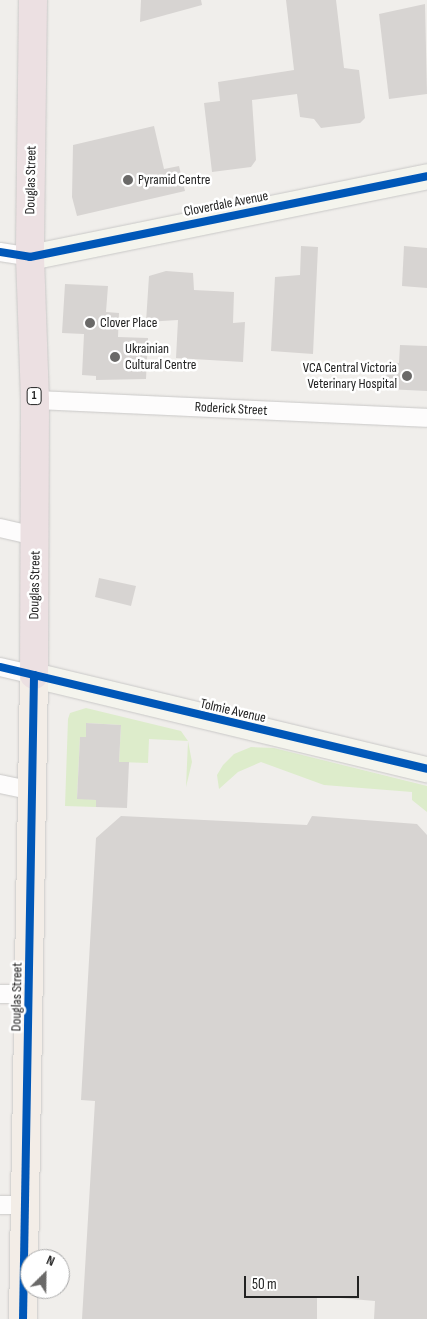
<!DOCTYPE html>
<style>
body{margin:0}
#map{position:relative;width:427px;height:1319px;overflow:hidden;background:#f0eeeb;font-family:"Sofia Sans Condensed",sans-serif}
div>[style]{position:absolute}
.grass>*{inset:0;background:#ddeccb}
.building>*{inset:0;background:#d7d4d2}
.roads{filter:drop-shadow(0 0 1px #c9c8c7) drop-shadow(0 0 1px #c9c8c7)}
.street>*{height:18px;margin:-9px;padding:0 9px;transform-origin:9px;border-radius:9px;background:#fdfcfc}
.secondary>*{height:25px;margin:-12.5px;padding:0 12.5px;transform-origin:12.5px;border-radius:12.5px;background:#f4f4ed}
.primary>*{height:28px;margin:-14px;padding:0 14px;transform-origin:14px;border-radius:14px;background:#f3ede7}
.highway>*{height:28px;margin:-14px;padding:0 14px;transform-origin:14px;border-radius:14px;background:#ece0e2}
.cycleway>*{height:8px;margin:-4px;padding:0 4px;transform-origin:4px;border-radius:4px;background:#0057b8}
.dots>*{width:14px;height:14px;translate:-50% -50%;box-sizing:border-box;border:2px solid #fff;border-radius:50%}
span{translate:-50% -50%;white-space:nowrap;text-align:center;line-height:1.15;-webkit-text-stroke:5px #fff;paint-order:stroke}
.shield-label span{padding:1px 4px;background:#fff;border:1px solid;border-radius:4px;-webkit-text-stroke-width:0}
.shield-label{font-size:12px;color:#222;font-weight:700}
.street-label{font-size:14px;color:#222}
.poi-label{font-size:14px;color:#222}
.left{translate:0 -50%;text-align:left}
.right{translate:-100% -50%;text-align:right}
.north{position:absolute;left:20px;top:1249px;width:50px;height:50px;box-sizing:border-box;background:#fff;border:1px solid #a7a7a7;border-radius:50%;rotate:23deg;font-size:14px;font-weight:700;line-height:20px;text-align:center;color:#222}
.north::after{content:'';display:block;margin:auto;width:18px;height:22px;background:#6a6968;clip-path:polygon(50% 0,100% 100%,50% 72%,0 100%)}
.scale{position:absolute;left:244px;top:1276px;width:115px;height:22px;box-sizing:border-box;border:2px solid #222;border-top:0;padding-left:6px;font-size:15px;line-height:18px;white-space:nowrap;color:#222;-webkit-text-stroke:4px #fff;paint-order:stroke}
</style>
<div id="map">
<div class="grass">
<div style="clip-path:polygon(86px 708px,181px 731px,188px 741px,192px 762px,186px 787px,188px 741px,149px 739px,148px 763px,119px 762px,121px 725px,87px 723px,86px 737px,80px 737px,77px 798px,96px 800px,96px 807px,65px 806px,68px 719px,70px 713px)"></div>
<div style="clip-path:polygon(251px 747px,274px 748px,427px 786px,427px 812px,412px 800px,412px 792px,324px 785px,261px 762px,238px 772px,219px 789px,217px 775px,223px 765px,234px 754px)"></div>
</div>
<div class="building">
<div style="clip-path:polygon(141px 0,201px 0,202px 5px,140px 22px)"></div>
<div style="clip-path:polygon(286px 0,336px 0,344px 68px,359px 70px,365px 118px,360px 123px,321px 128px,314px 119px,300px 117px,297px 94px,252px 100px,256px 160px,251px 167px,212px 172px,204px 103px,220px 101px,218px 82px,294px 70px)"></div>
<div style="clip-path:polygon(425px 4px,427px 94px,389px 99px,379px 14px)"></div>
<div style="clip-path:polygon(154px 126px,164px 169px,179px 166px,185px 191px,77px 216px,72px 197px,73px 145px)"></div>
<div style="clip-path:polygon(301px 246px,318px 247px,313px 354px,271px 351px,275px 277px,300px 275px)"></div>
<div style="clip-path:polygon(404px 246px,427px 248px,427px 288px,402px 286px)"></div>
<div style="clip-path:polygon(166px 271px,193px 273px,194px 290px,234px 292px,233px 323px,245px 322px,243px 362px,176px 358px,178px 320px,146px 322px,149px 276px)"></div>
<div style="clip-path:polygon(65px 284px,108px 286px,106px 312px,119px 313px,118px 337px,148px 338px,146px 379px,96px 380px,96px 376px,82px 375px,84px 334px,62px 333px)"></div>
<div style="clip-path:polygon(400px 345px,427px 346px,427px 391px,386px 389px,387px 362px,399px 363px)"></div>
<div style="clip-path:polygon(99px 578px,136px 586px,131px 606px,95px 597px)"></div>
<div style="clip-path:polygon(86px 723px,121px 725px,119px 762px,129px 762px,127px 808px,96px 807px,96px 800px,77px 799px,80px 737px,86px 737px)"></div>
<div style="clip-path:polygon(121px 816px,307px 825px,312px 816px,417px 824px,427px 835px,427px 1319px,374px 1319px,375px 1301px,317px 1296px,317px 1319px,82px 1319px,95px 1101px,81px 1100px,96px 838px)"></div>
</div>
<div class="roads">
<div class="street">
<div style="left:0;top:252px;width:30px;rotate:9deg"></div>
<div style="left:35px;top:400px;width:392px;rotate:2.6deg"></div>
<div style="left:0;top:528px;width:37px;rotate:13deg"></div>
<div style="left:0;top:667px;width:35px;rotate:13deg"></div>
<div style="left:0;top:784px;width:34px;rotate:12deg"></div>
<div style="left:0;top:994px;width:29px"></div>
<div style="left:0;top:1205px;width:27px"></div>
</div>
<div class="secondary">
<div style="left:30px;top:257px;width:405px;rotate:-11.5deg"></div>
<div style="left:34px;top:675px;width:404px;rotate:13.5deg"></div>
</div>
<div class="primary">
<div style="left:23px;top:1319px;width:644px;rotate:-89.02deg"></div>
</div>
<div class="highway">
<div style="left:33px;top:0;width:257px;rotate:90.7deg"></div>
<div style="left:30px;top:257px;width:143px;rotate:88deg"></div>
<div style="left:35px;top:400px;width:275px;rotate:90.2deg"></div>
</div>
</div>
<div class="cycleway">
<div style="left:0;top:252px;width:30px;rotate:9deg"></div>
<div style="left:30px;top:257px;width:405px;rotate:-11.5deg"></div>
<div style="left:0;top:667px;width:439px;rotate:13.4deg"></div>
<div style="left:23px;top:1319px;width:644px;rotate:-89.02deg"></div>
</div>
<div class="dots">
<div style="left:128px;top:180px;background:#6a6968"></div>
<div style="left:90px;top:323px;background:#6a6968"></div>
<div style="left:115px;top:357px;background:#6a6968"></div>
<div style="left:407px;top:376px;background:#6a6968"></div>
</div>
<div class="shield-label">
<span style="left:34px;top:396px">1</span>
</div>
<div class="street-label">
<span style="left:31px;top:180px;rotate:-89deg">Douglas Street</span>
<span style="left:226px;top:204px;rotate:-11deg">Cloverdale Avenue</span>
<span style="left:231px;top:409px;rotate:3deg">Roderick Street</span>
<span style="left:35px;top:585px;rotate:-89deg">Douglas Street</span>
<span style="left:233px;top:711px;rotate:13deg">Tolmie Avenue</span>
<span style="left:17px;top:997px;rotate:-89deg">Douglas Street</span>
</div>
<div class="poi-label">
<span class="left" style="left:138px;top:180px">Pyramid Centre</span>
<span class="left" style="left:100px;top:323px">Clover Place</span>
<span class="left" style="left:125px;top:357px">Ukrainian<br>Cultural Centre</span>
<span class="right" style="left:397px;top:376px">VCA Central Victoria<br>Veterinary Hospital</span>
</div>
<div class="north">N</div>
<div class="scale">50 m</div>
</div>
